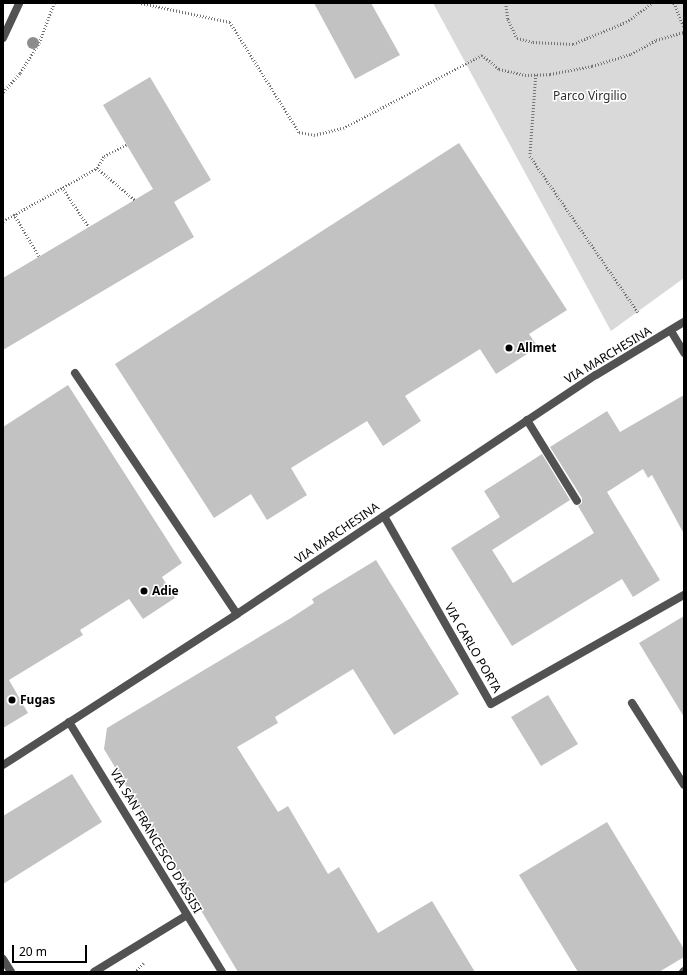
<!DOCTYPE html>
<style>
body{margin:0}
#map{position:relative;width:687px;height:975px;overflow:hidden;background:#fff;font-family:"Noto Sans",sans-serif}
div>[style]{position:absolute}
.green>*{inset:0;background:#d9d9d9}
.building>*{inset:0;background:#c2c2c2}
.path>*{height:2.5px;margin-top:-1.25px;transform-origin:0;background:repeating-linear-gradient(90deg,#747474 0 1px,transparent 0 3px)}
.lane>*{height:8px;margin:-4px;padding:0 4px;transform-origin:4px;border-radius:4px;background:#525252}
.street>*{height:8px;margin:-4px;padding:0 4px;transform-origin:4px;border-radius:4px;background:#525252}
.trees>*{width:12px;height:12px;margin:-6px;border-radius:50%;background:#8d8d8d}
.dots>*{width:11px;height:11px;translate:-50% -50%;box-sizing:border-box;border:2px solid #fff;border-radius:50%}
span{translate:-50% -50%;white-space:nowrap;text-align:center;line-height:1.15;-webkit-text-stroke:3px #fff;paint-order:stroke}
.park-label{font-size:12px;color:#303030}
.poi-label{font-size:12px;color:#000;font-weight:700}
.left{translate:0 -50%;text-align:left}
.street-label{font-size:12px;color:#000}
.frame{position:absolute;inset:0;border:4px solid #000;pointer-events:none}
.scale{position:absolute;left:12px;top:945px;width:75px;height:18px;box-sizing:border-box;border:2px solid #000;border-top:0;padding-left:5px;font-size:12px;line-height:14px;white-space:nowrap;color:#000;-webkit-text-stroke:3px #fff;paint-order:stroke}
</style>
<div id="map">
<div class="green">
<div style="clip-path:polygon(433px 3px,684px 3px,684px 278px,611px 331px)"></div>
</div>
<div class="building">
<div style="clip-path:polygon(314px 3px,371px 3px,400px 55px,355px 79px)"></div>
<div style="clip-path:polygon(150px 77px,211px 180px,174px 202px,194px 237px,3px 350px,3px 278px,153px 189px,103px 105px)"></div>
<div style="clip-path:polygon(459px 143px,567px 310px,529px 334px,538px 347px,496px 374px,480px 349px,405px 396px,421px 421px,383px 446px,367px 421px,291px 468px,307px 495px,267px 520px,251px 494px,214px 518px,115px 364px)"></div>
<div style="clip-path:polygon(68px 385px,182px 563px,162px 577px,175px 598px,143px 619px,129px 599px,80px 630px,83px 635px,9px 680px,28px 713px,3px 728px,3px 427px)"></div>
<div style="clip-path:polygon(684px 395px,684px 534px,652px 475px,648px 478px,643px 469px,607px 492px,660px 580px,633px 597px,622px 579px,512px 646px,451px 548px,500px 517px,484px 491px,542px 454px,570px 500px,492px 550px,513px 583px,594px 533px,578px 506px,582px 503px,582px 498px,550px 447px,607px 411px,620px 432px)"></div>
<div style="clip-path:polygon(376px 560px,459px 694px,394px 735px,353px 669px,275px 717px,278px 723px,237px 747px,278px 812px,288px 806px,328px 874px,339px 867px,378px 933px,432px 901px,475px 972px,238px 972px,104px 749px,107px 728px,291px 618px,314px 603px,312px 599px)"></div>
<div style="clip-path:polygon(684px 616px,684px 717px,639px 643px)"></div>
<div style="clip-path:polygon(548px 695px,578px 744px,541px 766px,511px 717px)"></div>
<div style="clip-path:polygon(72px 774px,102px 822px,3px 884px,3px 816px)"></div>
<div style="clip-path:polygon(607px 822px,684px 949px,684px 957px,659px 972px,578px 972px,519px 875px)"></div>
</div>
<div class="path">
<div style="left:141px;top:3px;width:91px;rotate:12.1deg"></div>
<div style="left:230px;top:22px;width:130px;rotate:57.9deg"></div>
<div style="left:299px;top:132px;width:15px;rotate:11deg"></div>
<div style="left:314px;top:135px;width:30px;rotate:-14deg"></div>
<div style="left:343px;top:128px;width:157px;rotate:-27.7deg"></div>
<div style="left:482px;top:55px;width:22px;rotate:39deg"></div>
<div style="left:499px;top:69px;width:27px;rotate:13deg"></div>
<div style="left:525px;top:75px;width:25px;rotate:-2deg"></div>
<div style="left:550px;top:74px;width:43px;rotate:-10.8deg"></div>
<div style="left:592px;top:66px;width:41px;rotate:-17.1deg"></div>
<div style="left:631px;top:54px;width:29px;rotate:-29deg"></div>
<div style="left:656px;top:40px;width:29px;rotate:-16deg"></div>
<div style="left:506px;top:3px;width:16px;rotate:83deg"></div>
<div style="left:508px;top:19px;width:21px;rotate:65deg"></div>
<div style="left:517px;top:38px;width:16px;rotate:14deg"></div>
<div style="left:533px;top:42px;width:40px;rotate:2.9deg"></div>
<div style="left:573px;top:44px;width:57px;rotate:-22.5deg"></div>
<div style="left:626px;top:22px;width:32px;rotate:-36deg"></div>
<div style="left:674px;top:3px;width:25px;rotate:67deg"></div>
<div style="left:536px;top:75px;width:81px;rotate:94.2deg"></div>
<div style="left:530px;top:156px;width:190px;rotate:55.3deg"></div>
<div style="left:3px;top:92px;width:25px;rotate:-48deg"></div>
<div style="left:20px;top:73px;width:36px;rotate:-58deg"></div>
<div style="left:39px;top:43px;width:43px;rotate:-69.4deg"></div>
<div style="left:97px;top:168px;width:50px;rotate:40.1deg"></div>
<div style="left:62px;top:187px;width:48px;rotate:56deg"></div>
<div style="left:14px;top:214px;width:49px;rotate:59.2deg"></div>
<div style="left:3px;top:221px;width:108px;rotate:-29.4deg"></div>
<div style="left:97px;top:168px;width:14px;rotate:-60deg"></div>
<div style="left:104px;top:156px;width:25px;rotate:-27deg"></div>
<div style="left:134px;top:972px;width:13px;rotate:-42deg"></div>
</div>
<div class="lane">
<div style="left:75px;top:373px;width:290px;rotate:56.1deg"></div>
<div style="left:527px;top:420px;width:95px;rotate:58.3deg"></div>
<div style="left:632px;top:703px;width:97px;rotate:57.6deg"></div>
<div style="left:3px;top:959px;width:15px;rotate:58deg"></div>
<div style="left:94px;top:972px;width:109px;rotate:-31.5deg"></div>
<div style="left:683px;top:972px;width:1px;rotate:-45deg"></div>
</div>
<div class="street">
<div style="left:3px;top:38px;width:38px;rotate:-65deg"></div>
<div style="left:671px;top:331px;width:26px;rotate:59deg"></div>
<div style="left:384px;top:516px;width:216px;rotate:60.4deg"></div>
<div style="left:491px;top:704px;width:222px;rotate:-29.5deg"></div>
<div style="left:69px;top:722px;width:293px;rotate:58.5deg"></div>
<div style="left:3px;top:765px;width:278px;rotate:-32.8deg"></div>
<div style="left:237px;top:614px;width:431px;rotate:-33.7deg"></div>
<div style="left:596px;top:375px;width:103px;rotate:-31.1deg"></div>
</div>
<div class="trees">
<div style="left:33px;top:43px"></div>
</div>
<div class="dots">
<div style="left:509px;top:348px;background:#000"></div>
<div style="left:144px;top:591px;background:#000"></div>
<div style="left:12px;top:700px;background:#000"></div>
</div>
<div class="park-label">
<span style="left:590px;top:96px">Parco Virgilio</span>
</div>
<div class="poi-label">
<span class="left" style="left:517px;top:348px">Allmet</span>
<span class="left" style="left:152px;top:591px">Adie</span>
<span class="left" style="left:20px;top:700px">Fugas</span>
</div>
<div class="street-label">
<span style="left:608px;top:355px;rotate:-31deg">VIA MARCHESINA</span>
<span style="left:337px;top:533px;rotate:-34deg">VIA MARCHESINA</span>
<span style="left:473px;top:648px;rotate:60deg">VIA CARLO PORTA</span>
<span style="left:156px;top:841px;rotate:59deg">VIA SAN FRANCESCO D'ASSISI</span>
</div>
<div class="frame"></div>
<div class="scale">20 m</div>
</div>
